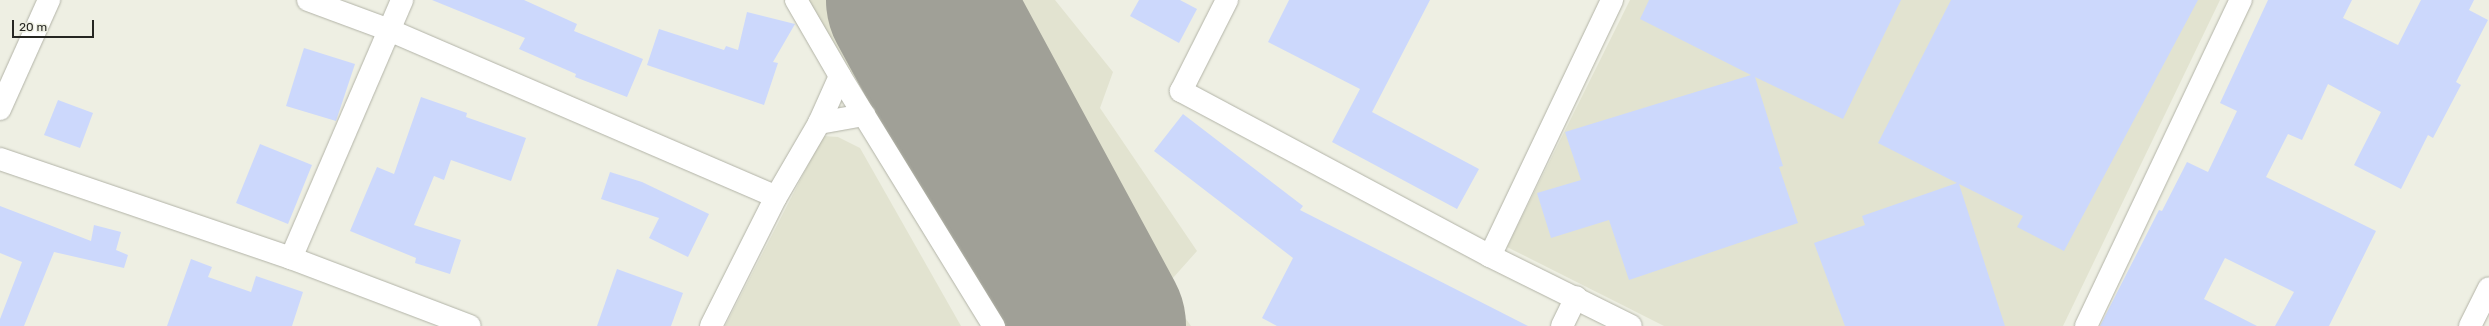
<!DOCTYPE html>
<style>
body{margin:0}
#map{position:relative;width:2489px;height:326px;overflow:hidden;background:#eeefe3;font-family:Rubik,sans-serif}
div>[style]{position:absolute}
.built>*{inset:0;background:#e2e3d0}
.runway>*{height:184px;margin:-92px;padding:0 92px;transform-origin:92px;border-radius:92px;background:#a0a097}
.building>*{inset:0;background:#ccd8fc}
.roads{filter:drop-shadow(0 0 1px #b2b3a7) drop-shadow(0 0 1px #b2b3a7)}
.minor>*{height:22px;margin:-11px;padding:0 11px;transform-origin:11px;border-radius:11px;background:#fff}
.tertiary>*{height:22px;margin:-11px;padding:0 11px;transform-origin:11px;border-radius:11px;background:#fff}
.trunk>*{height:22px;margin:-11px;padding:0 11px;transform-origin:11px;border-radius:11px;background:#fff}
span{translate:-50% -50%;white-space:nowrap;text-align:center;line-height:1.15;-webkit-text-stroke:4px #eeefe3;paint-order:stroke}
.scale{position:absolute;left:12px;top:20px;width:82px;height:18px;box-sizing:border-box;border:2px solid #262622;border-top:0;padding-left:5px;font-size:12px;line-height:14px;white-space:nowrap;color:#262622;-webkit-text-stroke:3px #eeefe3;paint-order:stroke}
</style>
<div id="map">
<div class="built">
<div style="clip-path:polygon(808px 0,1055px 0,1113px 72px,1100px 108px,1197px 251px,1164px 288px,1191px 326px,1005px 326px)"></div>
<div style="clip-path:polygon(1630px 0,2220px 0,2063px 326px,1664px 326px,1507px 247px)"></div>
<div style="clip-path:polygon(823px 136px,838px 137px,860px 148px,961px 326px,725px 326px)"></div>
</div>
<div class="runway">
<div style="left:918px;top:0;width:370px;rotate:61.6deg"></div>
</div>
<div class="building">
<div style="clip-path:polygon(432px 0,524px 0,577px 24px,574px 31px,643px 59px,627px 97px,575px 77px,576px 74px,519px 49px,525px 38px)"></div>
<div style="clip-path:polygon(1139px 0,1180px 0,1197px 9px,1179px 43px,1130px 16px)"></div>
<div style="clip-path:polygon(1289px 0,1430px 0,1372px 112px,1479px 169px,1457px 209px,1332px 142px,1360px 89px,1268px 42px)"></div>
<div style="clip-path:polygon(1649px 0,1901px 0,1843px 119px,1755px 77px,1783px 166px,1779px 167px,1798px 223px,1629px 280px,1609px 220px,1551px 238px,1537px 193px,1581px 180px,1565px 132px,1751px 75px,1640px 19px)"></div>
<div style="clip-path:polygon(1951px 0,2198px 0,2064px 251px,2017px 227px,2023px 216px,1959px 184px,2005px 326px,1845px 326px,1814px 243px,1865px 225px,1862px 216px,1957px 183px,1878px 143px)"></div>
<div style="clip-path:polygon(2268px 0,2352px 0,2343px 18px,2398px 45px,2421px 0,2474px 0,2469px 10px,2488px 20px,2456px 82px,2461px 85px,2433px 138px,2428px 135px,2401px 189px,2354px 165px,2381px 112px,2328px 84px,2302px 140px,2288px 134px,2266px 177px,2376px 231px,2329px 326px,2275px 326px,2294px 292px,2225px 258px,2204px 299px,2257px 326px,2100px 326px,2159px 210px,2162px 211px,2187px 162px,2208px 172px,2237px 111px,2220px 103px)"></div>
<div style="clip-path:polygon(747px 12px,795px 24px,773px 62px,778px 63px,764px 105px,647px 65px,659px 29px,724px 50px,726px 46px,738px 50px)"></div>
<div style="clip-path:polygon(304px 48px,355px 64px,336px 121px,286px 106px)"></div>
<div style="clip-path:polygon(421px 97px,467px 113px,466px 117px,526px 138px,511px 181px,451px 160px,444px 180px,434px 176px,414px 225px,461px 240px,450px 274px,415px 263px,416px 258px,350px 231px,377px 167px,394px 174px)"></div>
<div style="clip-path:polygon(58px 100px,93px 113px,80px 148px,44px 135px)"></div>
<div style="clip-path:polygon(1183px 114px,1303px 206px,1300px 210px,1528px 326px,1277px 326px,1262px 318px,1293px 258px,1154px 151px)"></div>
<div style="clip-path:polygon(260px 144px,312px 165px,288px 224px,236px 203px)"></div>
<div style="clip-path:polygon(610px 172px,642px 182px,709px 214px,688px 257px,649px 238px,659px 218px,601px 199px)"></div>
<div style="clip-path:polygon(0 206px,91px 241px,94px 225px,121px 232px,116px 250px,128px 255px,124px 268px,54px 252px,24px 326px,0 326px,0 319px,22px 262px,0 253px)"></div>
<div style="clip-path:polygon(191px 259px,212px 267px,208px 277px,251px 292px,256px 276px,303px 292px,292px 326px,167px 326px)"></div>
<div style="clip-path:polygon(617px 269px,683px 293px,671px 326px,597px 326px)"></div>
</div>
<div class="roads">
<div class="minor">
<div style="left:308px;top:0;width:86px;rotate:20.3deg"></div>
<div style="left:389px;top:30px;width:421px;rotate:23.3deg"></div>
<div style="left:0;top:109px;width:120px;rotate:-65.8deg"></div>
<div style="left:819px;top:123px;width:46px;rotate:-10.1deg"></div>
<div style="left:0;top:159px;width:307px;rotate:18.8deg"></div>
<div style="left:291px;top:258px;width:191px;rotate:20.8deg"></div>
<div style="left:1490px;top:256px;width:284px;rotate:-64.5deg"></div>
<div style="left:291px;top:258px;width:281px;rotate:-66.7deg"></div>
<div style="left:711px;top:326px;width:144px;rotate:-63.3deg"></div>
<div style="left:776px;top:197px;width:86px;rotate:-59.8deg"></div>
<div style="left:819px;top:123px;width:51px;rotate:-65.9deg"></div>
<div style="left:1562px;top:326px;width:32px;rotate:-64deg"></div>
<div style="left:2086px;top:326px;width:361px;rotate:-64.6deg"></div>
</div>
<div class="tertiary">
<div style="left:796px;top:0;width:88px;rotate:59.9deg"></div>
<div style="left:840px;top:76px;width:294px;rotate:58.4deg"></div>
<div style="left:1227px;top:0;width:102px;rotate:116.8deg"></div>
<div style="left:1181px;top:91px;width:350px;rotate:28.1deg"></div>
<div style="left:1490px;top:256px;width:157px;rotate:26.4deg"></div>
</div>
<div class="trunk">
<div style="left:2470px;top:326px;width:42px;rotate:-63.4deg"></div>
</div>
</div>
<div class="scale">20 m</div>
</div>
